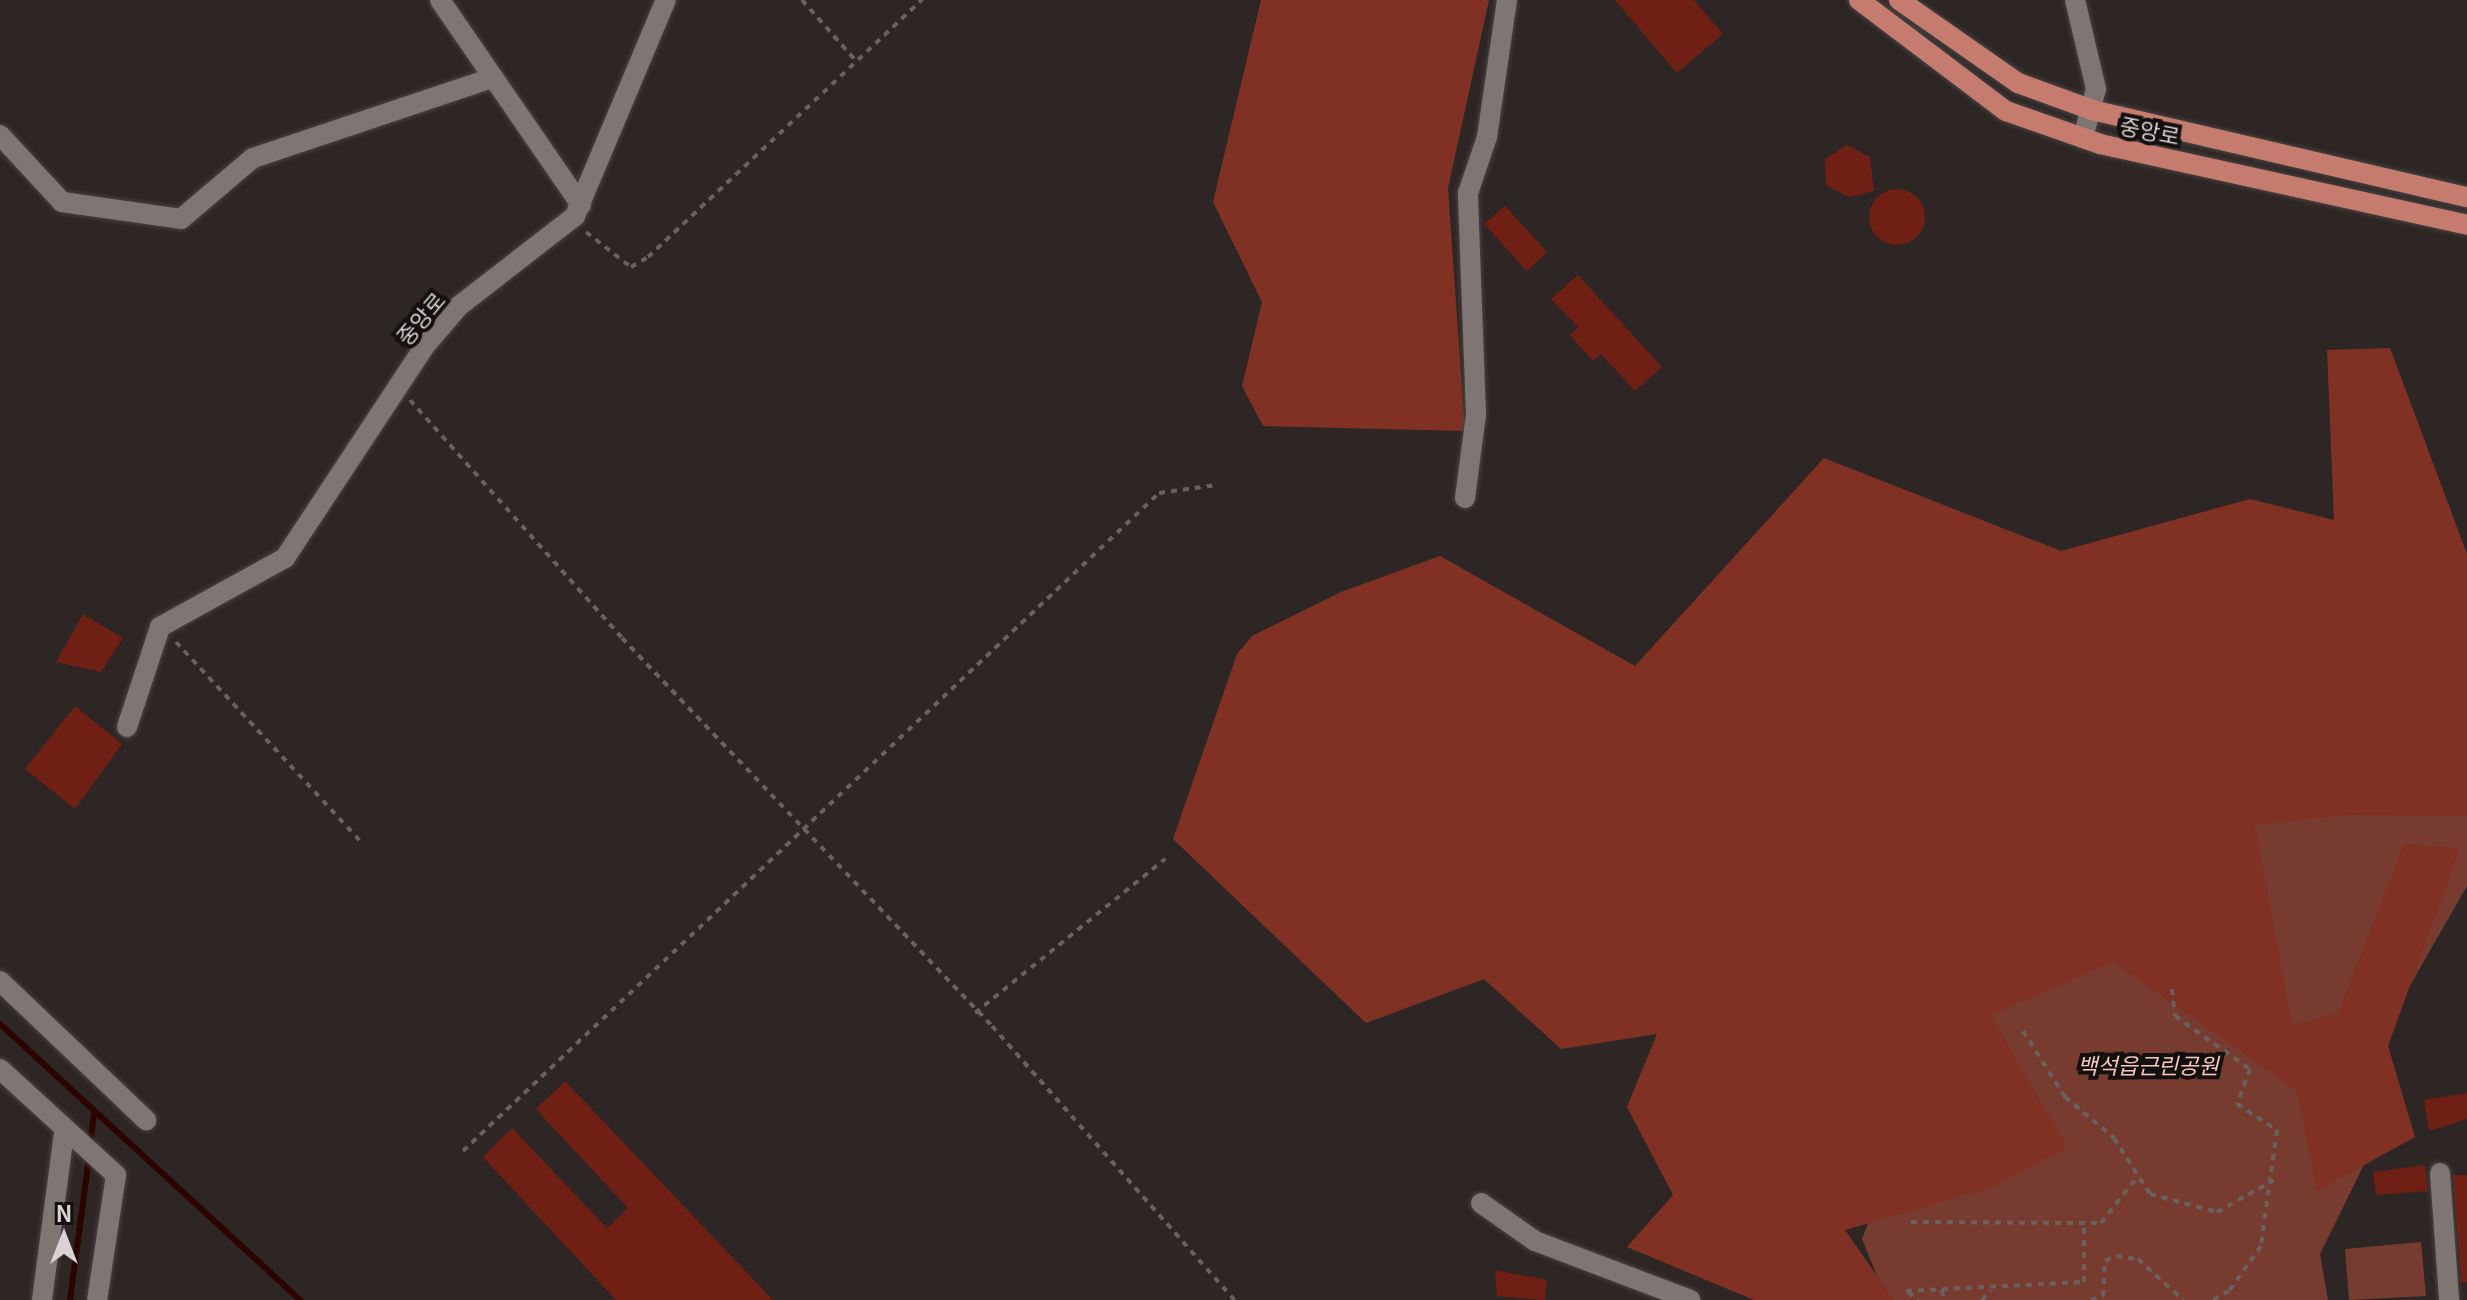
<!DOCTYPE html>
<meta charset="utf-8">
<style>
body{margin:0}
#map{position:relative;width:2467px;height:1300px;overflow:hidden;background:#2e2625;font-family:Georgia,"Noto Sans KR",serif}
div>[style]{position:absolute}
.green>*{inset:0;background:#783b30}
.forest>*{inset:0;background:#813124}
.stream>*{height:6px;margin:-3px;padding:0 3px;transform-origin:3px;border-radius:3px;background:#2b0301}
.building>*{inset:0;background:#6f1f14}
.round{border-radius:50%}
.path>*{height:4px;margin-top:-2px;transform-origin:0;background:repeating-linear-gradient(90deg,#686160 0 6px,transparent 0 12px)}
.roads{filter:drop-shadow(0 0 2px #494241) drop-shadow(0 0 2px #494241)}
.minor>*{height:20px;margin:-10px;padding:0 10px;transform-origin:10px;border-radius:10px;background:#7f7674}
.major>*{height:20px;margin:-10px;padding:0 10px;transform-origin:10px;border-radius:10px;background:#c57c6f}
span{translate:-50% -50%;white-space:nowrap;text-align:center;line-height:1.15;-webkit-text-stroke:8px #141010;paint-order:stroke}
.street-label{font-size:22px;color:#d9d4d3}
.park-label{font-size:22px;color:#f8c7bd;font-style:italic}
.north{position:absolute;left:24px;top:1196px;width:80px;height:80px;-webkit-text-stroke:6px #141010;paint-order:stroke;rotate:0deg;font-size:22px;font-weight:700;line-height:32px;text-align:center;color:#d9d4d3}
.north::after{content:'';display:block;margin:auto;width:28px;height:36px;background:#d9d4d3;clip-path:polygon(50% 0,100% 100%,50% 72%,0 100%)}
</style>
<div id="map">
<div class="green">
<div style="clip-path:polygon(2467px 765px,2467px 886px,2381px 1036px,2380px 1132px,2320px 1254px,2328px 1300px,1887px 1300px,1862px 1239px,1885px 1181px,1952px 872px)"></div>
<div style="clip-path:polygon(2421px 1242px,2426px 1296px,2349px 1300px,2345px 1249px)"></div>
</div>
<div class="forest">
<div style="clip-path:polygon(1261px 0,1489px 0,1448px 188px,1465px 431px,1263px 426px,1242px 386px,1262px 302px,1213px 202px)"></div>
<div style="clip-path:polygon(2390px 348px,2467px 554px,2467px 816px,2349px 815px,2255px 825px,2292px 1025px,2338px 1013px,2404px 844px,2460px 848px,2388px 1046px,2415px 1137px,2317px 1191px,2297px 1091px,2113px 962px,1991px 1015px,2067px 1147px,1993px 1187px,1845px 1230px,1894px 1300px,1754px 1300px,1627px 1247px,1673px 1195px,1627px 1107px,1657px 1034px,1561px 1049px,1484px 979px,1366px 1023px,1173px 839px,1237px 654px,1252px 636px,1341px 592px,1440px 556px,1635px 666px,1824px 458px,2061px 551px,2250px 499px,2334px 520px,2327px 350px)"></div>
</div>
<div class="stream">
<div style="left:0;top:1024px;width:408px;rotate:42.6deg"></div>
<div style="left:90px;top:1146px;width:32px;rotate:-83deg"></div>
<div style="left:70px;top:1300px;width:144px;rotate:-82.4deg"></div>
</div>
<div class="building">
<div style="clip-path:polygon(1615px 0,1694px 0,1723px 34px,1677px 73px)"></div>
<div style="clip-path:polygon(1847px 145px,1870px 157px,1874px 191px,1849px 197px,1826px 185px,1825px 159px)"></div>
<div class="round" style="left:1869px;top:189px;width:56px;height:56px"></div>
<div style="clip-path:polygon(1505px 206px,1547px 252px,1527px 271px,1484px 224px)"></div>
<div style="clip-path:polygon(1578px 275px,1662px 367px,1635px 391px,1601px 354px,1593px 361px,1570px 335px,1578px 327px,1551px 299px)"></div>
<div style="clip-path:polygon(83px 614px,123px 638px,101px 672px,56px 662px)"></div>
<div style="clip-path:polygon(75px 706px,122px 744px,75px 809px,25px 769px)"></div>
<div style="clip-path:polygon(565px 1081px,773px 1300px,616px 1300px,483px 1157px,512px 1128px,607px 1228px,628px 1208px,536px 1109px)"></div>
<div style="clip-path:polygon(2467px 1093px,2467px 1119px,2429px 1131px,2424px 1100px)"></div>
<div style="clip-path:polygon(2425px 1165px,2428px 1191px,2376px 1195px,2373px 1172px)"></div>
<div style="clip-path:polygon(2453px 1175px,2467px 1175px,2467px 1282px,2461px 1283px)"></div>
<div style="clip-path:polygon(1495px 1270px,1547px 1280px,1545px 1300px,1497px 1296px)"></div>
</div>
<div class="path">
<div style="left:802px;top:0;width:83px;rotate:48.4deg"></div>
<div style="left:586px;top:232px;width:57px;rotate:37.9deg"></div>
<div style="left:631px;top:267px;width:20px;rotate:-30deg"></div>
<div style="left:648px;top:257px;width:376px;rotate:-43.2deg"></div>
<div style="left:410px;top:400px;width:319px;rotate:48.3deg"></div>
<div style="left:622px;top:638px;width:536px;rotate:46.36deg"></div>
<div style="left:992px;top:1026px;width:366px;rotate:48.5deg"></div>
<div style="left:176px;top:642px;width:272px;rotate:47.2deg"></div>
<div style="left:2172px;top:989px;width:27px;rotate:84deg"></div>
<div style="left:2175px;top:1016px;width:92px;rotate:35.2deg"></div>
<div style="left:2250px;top:1069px;width:37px;rotate:110deg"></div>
<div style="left:2237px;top:1104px;width:48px;rotate:33deg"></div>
<div style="left:2277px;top:1130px;width:117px;rotate:97.9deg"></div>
<div style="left:2261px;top:1246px;width:55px;rotate:125.4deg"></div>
<div style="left:2229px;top:1291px;width:19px;rotate:152deg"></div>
<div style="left:975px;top:1013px;width:245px;rotate:-39deg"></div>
<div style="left:2023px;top:1031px;width:78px;rotate:57.5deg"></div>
<div style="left:2065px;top:1097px;width:64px;rotate:39.9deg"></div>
<div style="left:2114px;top:1138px;width:67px;rotate:57.3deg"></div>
<div style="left:2150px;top:1194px;width:69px;rotate:15deg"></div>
<div style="left:2217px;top:1212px;width:65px;rotate:-29.3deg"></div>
<div style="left:463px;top:1151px;width:958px;rotate:-43.39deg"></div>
<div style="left:1159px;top:493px;width:58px;rotate:-8deg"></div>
<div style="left:1911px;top:1222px;width:190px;rotate:0.3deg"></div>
<div style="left:2101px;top:1223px;width:60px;rotate:-51.8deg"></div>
<div style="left:1942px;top:1290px;width:10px;rotate:79deg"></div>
<div style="left:1906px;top:1291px;width:178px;rotate:-2.9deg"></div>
<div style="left:2084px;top:1282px;width:61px;rotate:-90deg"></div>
<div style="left:1908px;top:1292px;width:13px;rotate:39deg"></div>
<div style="left:1982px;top:1300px;width:13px;rotate:-48deg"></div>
<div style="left:2091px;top:1300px;width:13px;rotate:-18deg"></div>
<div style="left:2103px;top:1296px;width:35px;rotate:-87deg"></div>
<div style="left:2105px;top:1261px;width:12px;rotate:-24deg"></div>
<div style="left:2116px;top:1256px;width:22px;rotate:8deg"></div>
<div style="left:2138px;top:1259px;width:61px;rotate:42.3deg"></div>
</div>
<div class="roads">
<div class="minor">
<div style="left:440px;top:0;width:249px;rotate:55.5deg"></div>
<div style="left:2075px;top:0;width:91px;rotate:76.7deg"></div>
<div style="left:2096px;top:89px;width:51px;rotate:104.9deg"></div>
<div style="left:0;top:135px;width:91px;rotate:47.2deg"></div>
<div style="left:62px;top:202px;width:120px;rotate:8.1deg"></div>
<div style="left:181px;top:219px;width:94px;rotate:-40.3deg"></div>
<div style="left:253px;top:158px;width:249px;rotate:-18.5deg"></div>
<div style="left:1465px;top:498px;width:84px;rotate:-82.5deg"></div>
<div style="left:1476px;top:415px;width:222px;rotate:-92.1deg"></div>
<div style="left:1468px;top:193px;width:59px;rotate:-71.3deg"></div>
<div style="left:1487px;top:137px;width:138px;rotate:-81.7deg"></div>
<div style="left:127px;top:727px;width:105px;rotate:-71.7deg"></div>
<div style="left:160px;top:627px;width:143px;rotate:-28.9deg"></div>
<div style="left:285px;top:558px;width:253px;rotate:-56.6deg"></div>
<div style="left:424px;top:347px;width:54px;rotate:-49.5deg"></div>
<div style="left:459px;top:306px;width:147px;rotate:-37.8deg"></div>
<div style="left:575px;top:216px;width:234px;rotate:-67.2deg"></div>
<div style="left:0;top:981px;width:202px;rotate:43.6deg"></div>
<div style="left:0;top:1069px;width:157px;rotate:42.4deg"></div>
<div style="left:116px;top:1175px;width:126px;rotate:98.6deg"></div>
<div style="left:2440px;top:1173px;width:127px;rotate:85.9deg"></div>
<div style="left:1481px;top:1203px;width:66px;rotate:35.1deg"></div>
<div style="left:1535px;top:1241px;width:166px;rotate:20.8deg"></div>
<div style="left:42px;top:1300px;width:168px;rotate:-82.5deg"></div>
</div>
<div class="major">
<div style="left:1859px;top:0;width:184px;rotate:37.1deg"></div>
<div style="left:2006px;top:111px;width:100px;rotate:19.3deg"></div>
<div style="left:2100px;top:144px;width:376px;rotate:12.4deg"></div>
<div style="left:1899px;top:0;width:145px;rotate:34.9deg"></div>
<div style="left:2018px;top:83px;width:79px;rotate:20deg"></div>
<div style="left:2092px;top:110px;width:385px;rotate:13.1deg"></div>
</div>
</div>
<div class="street-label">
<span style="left:2150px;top:130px;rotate:11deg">중앙로</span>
<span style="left:420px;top:318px;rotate:-50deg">중앙로</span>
</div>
<div class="park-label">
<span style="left:2148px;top:1065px">백석읍근린공원</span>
</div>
<div class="north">N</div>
</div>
